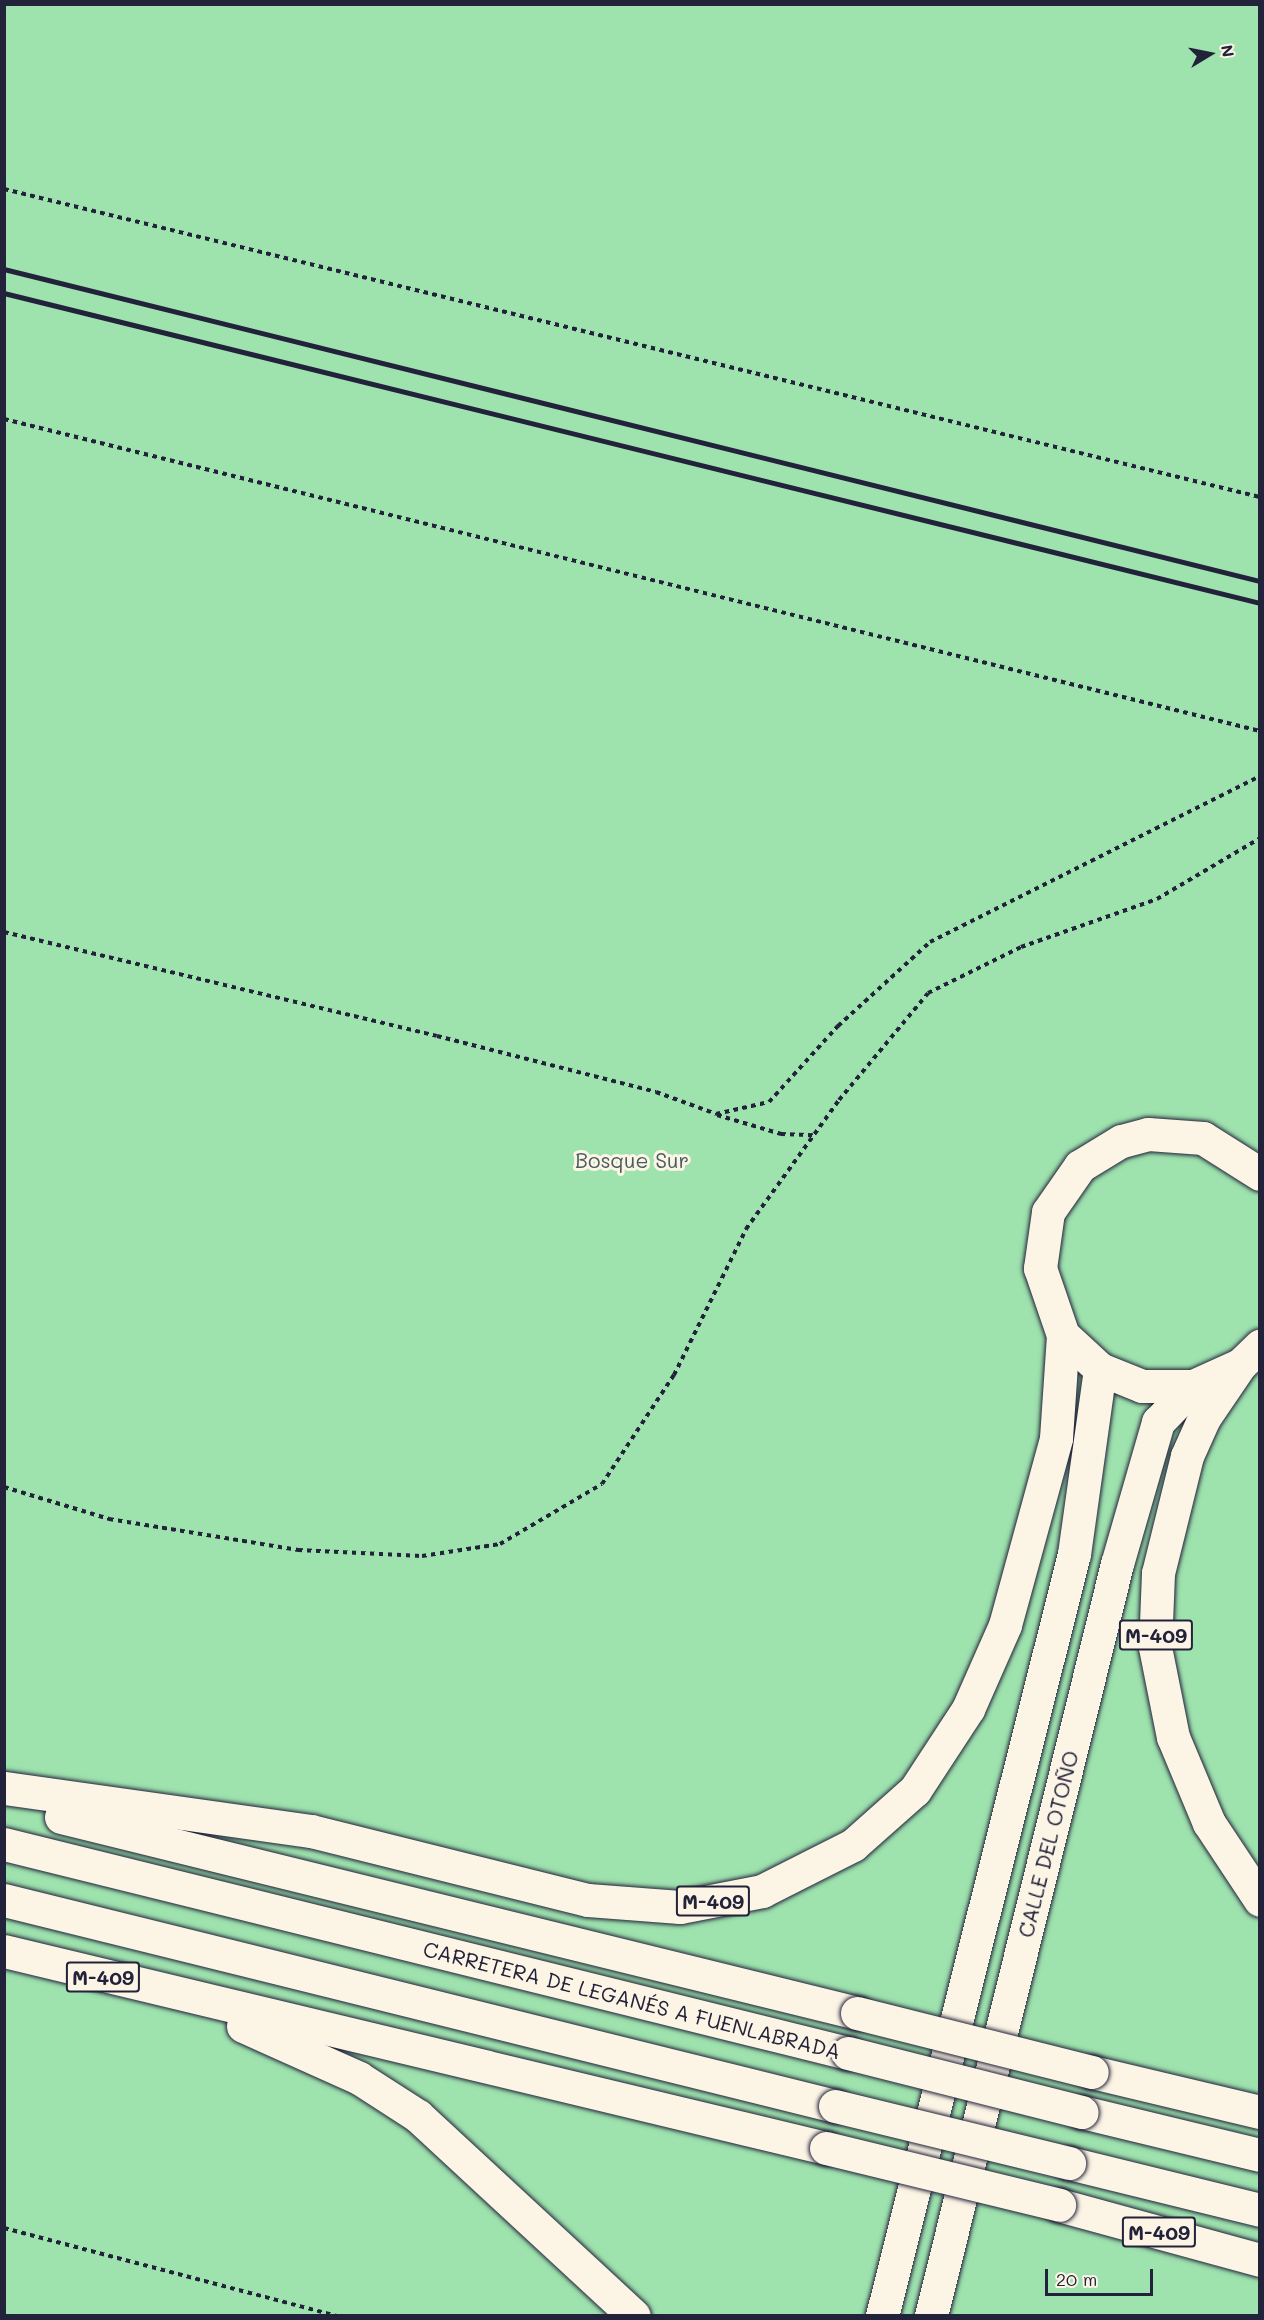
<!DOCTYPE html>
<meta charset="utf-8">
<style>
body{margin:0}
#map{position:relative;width:1264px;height:2320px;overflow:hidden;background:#fcf5e5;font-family:Mali,sans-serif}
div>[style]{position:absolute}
.green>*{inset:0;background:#9ee2ae}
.path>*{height:4px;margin-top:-2px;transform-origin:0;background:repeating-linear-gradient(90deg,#22223b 0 4.5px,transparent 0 9px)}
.roads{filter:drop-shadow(0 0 2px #22223b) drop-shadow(0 0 2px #22223b)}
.minor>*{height:33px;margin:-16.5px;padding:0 16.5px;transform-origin:16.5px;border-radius:16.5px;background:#fcf5e5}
.trunk>*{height:33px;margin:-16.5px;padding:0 16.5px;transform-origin:16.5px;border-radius:16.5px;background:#fcf5e5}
.rail>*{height:4.5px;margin:-2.25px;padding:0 2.25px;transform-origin:2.25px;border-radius:2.25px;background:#22223b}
.bridges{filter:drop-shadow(0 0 2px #22223b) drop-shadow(0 0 2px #22223b)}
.trunk-bridge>*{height:33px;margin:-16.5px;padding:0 16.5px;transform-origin:16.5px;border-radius:16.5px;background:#fcf5e5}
span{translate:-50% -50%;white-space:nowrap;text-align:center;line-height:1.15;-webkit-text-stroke:6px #fcf5e5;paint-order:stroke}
.shield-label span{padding:2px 4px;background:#fcf5e5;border:2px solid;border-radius:4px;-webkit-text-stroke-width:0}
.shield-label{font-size:20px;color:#22223b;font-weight:700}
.park-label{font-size:21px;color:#475c5e}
.street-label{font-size:21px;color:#22223b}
.frame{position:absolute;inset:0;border:6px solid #22223b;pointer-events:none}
.north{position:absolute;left:1180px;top:24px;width:60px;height:60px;-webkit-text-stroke:4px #fcf5e5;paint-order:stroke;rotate:80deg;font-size:16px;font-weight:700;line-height:24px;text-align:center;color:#22223b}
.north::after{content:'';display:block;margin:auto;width:21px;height:27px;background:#22223b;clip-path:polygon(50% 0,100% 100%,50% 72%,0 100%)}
.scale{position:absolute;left:1045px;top:2269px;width:108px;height:27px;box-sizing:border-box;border:3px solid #22223b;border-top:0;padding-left:8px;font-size:18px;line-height:21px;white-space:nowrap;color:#22223b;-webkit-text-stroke:4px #fcf5e5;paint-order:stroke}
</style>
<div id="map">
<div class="green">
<div style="clip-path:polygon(5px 5px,1259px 5px,1259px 2315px,5px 2315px)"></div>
</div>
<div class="path">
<div style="left:4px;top:189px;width:1293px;rotate:13.78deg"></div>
<div style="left:4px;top:419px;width:1294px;rotate:13.95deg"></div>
<div style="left:4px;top:932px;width:445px;rotate:13.5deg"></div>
<div style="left:437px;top:1036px;width:226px;rotate:14.3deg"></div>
<div style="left:656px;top:1092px;width:64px;rotate:20.1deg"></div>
<div style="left:716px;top:1114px;width:54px;rotate:-12.8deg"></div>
<div style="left:769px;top:1102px;width:103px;rotate:-47.8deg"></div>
<div style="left:838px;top:1026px;width:125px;rotate:-42.4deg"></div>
<div style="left:930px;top:942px;width:369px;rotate:-26.7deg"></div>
<div style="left:717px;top:1115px;width:67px;rotate:16.5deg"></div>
<div style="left:781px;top:1134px;width:33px;rotate:2deg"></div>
<div style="left:4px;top:1487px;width:110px;rotate:16.9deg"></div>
<div style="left:109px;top:1519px;width:192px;rotate:9.3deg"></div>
<div style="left:298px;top:1550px;width:124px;rotate:2.8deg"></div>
<div style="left:422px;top:1556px;width:79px;rotate:-8.7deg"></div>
<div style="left:500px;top:1544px;width:118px;rotate:-30.5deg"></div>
<div style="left:602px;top:1484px;width:131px;rotate:-56.6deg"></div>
<div style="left:674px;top:1375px;width:163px;rotate:-63.7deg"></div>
<div style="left:746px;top:1229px;width:159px;rotate:-54.2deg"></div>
<div style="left:839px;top:1100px;width:139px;rotate:-50.2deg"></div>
<div style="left:928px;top:993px;width:104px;rotate:-26.3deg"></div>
<div style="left:1021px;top:947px;width:144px;rotate:-19.4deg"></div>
<div style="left:1157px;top:899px;width:120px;rotate:-30.6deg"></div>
<div style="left:4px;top:2228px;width:345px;rotate:14.8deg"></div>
</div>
<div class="roads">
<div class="minor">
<div style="left:1260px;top:1174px;width:67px;rotate:-147.7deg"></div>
<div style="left:1203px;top:1138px;width:55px;rotate:-175.8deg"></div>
<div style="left:1148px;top:1134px;width:28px;rotate:165deg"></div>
<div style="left:1121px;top:1141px;width:48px;rotate:148.6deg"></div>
<div style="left:1080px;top:1166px;width:56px;rotate:124.8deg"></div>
<div style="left:1048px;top:1212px;width:57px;rotate:98.1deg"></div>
<div style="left:1040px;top:1268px;width:71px;rotate:71.1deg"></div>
<div style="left:1063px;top:1335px;width:50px;rotate:42.6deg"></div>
<div style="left:1100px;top:1369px;width:45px;rotate:22deg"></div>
<div style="left:1142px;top:1386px;width:51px"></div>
<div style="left:1193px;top:1386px;width:51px;rotate:-24.1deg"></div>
<div style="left:1240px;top:1365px;width:28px;rotate:-44deg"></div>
<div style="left:882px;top:2316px;width:786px;rotate:-75.86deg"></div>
<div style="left:1074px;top:1554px;width:187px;rotate:-82deg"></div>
<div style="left:931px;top:2316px;width:775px;rotate:-76.11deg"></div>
<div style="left:1117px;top:1564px;width:148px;rotate:-73.9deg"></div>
<div style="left:1158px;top:1422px;width:50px;rotate:-45.8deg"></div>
</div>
<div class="trunk">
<div style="left:1240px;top:1365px;width:64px;rotate:124.2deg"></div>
<div style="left:1204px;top:1418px;width:42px;rotate:114.1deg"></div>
<div style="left:1187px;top:1456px;width:121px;rotate:103.9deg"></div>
<div style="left:1158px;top:1573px;width:74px;rotate:92.3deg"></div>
<div style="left:1155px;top:1647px;width:92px;rotate:78.7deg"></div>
<div style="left:1173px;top:1737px;width:93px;rotate:67.3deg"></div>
<div style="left:1209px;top:1823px;width:92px;rotate:56.5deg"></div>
<div style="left:4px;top:1788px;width:310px;rotate:8deg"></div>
<div style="left:311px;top:1831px;width:285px;rotate:14deg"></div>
<div style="left:588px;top:1900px;width:92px;rotate:4.4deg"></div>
<div style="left:680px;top:1907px;width:84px;rotate:-11deg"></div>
<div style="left:762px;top:1891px;width:102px;rotate:-26.8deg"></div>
<div style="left:853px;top:1845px;width:83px;rotate:-41.6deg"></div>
<div style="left:915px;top:1790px;width:97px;rotate:-56.8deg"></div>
<div style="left:968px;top:1709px;width:92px;rotate:-66.2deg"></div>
<div style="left:1005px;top:1625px;width:194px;rotate:-74.7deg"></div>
<div style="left:1056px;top:1438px;width:103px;rotate:-86.1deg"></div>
<div style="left:61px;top:1817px;width:820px;rotate:13.83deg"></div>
<div style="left:4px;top:1844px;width:869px;rotate:13.91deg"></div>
<div style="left:4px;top:1900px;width:856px;rotate:13.92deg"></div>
<div style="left:4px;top:1951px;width:845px;rotate:13.48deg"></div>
<div style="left:243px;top:2026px;width:127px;rotate:24.1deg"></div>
<div style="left:359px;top:2078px;width:70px;rotate:32.8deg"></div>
<div style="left:418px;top:2116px;width:294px;rotate:42.8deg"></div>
<div style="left:1092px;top:2072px;width:173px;rotate:13.4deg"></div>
<div style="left:1082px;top:2112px;width:183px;rotate:13.6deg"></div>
<div style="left:1069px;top:2163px;width:197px;rotate:13.8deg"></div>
<div style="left:1059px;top:2205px;width:208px;rotate:15.3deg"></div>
</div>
</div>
<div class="rail">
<div style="left:4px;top:269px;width:1294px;rotate:13.95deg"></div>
<div style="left:4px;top:293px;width:1294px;rotate:13.86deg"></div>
</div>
<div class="bridges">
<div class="trunk-bridge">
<div style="left:857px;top:2013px;width:242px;rotate:14.1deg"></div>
<div style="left:848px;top:2053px;width:241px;rotate:14.2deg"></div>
<div style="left:835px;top:2106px;width:241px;rotate:13.7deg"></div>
<div style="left:826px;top:2148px;width:240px;rotate:13.7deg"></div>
</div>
</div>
<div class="shield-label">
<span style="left:1156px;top:1635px">M-409</span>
<span style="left:713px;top:1901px">M-409</span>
<span style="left:103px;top:1977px">M-409</span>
<span style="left:1159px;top:2232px">M-409</span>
</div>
<div class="park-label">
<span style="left:632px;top:1160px">Bosque Sur</span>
</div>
<div class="street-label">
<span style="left:1048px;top:1844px;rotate:-76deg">CALLE DEL OTOÑO</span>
<span style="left:632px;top:2000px;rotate:14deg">CARRETERA DE LEGANÉS A FUENLABRADA</span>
</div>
<div class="frame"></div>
<div class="north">N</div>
<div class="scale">20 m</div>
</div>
